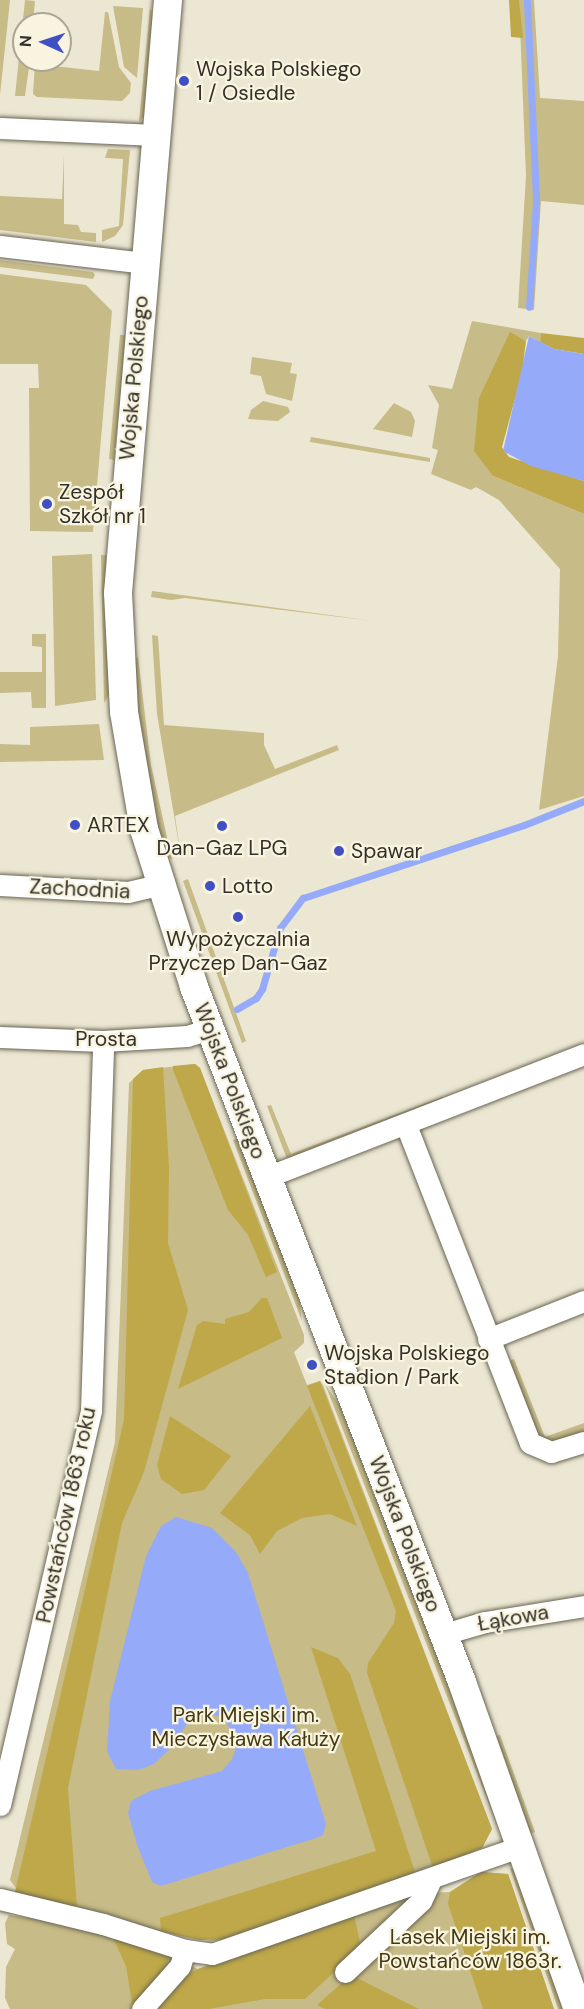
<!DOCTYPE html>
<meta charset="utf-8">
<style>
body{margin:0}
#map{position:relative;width:584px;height:2009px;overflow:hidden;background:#ece7d3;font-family:"DM Sans",sans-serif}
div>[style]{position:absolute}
.green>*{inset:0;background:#c7bb87}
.forest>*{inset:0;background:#bea849}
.water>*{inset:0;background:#96aafa}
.stream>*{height:7px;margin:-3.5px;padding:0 3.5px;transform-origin:3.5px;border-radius:3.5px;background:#96aafa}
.roads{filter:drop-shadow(0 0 2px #696553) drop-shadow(0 0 2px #696553)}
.street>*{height:21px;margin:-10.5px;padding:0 10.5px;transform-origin:10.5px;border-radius:10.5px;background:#fff}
.secondary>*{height:28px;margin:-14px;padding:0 14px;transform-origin:14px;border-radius:14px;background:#fff}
.dots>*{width:16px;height:16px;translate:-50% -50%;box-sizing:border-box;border:3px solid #f9f4e0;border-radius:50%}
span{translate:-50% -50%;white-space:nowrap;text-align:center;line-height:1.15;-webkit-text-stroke:4.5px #f9f4e0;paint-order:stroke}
.poi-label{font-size:21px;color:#323028}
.left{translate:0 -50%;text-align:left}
.street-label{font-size:21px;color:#323028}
.park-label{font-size:21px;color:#443a12}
.north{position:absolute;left:12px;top:12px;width:60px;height:60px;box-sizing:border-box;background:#f9f4e0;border:2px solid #a9a696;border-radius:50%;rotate:273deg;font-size:16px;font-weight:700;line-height:24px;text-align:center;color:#323028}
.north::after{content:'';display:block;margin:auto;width:21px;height:27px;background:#404fc3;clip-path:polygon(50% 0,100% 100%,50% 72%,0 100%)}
</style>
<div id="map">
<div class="green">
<div style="clip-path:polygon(0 0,10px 0,0 95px)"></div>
<div style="clip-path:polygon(25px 0,35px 1px,33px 24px,24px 24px,24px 60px,30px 60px,25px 96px,15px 96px)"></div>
<div style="clip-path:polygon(519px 0,534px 0,540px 98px,584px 101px,584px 205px,541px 201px,534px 310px,518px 308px,526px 176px)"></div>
<div style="clip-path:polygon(113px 6px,143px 8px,137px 78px,124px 67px)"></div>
<div style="clip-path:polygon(150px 8px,153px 15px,145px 115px,139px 122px)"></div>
<div style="clip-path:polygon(105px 12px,108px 12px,119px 67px,131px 83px,130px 93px,122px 101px,37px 97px,33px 94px,35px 64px,99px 71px)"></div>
<div style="clip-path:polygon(108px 149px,130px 150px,123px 225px,115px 236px,102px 242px,102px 230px,119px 226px,123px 159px,105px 158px)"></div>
<div style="clip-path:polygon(64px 155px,64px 224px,78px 225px,81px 232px,96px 233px,96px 242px,0 230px,0 196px,62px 199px)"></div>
<div style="clip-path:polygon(0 260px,93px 272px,95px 275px,93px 279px,0 267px)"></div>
<div style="clip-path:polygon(0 274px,86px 285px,112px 311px,93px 532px,30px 531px,29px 388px,39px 388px,38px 364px,0 364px)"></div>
<div style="clip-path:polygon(472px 321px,541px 333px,540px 342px,529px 336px,526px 341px,510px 333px,493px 476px,584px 514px,584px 796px,539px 810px,558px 656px,560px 569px,499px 500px,476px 487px,471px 490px,431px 474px,438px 450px,432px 448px,439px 405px,428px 385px,452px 389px)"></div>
<div style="clip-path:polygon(120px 335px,126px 335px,114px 460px,109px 459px)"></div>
<div style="clip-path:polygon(252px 357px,292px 363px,290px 373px,297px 374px,292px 401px,266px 394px,261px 376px,250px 374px)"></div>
<div style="clip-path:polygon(263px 401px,288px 407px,290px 412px,278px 421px,248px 419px,251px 410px)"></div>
<div style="clip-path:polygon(394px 403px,411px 412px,415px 421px,412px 437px,373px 429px)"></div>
<div style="clip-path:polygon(311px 437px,430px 458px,430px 462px,310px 442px)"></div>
<div style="clip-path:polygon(92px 554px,96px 700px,55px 706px,52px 556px)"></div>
<div style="clip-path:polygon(101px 555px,106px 555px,110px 693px,104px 703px)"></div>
<div style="clip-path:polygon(152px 591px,373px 621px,185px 598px,171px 600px,151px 597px)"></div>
<div style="clip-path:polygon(32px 634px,46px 634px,46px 708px,32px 708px,31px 692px,0 693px,0 672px,42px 672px,42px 647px,32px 646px)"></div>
<div style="clip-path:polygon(152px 635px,158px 636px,164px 725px,264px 733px,264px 745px,275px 769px,337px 745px,339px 750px,175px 816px,182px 863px,157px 714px)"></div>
<div style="clip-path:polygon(138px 657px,151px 765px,172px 860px,163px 853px,150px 799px,131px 662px)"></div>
<div style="clip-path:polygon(99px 724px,104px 760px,0 762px,0 744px,30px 745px,30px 727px)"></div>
<div style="clip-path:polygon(188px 879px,246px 1041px,242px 1043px,183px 881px)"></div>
<div style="clip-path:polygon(195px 1064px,200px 1068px,304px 1335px,304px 1343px,294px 1352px,307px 1385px,320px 1381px,323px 1385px,492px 1829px,482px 1848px,433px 1868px,228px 1939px,212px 1941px,183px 1937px,21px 1895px,10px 1880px,115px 1442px,129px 1083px,143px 1070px)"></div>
<div style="clip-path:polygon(442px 1097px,442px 1100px,287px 1159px,267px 1106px,271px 1105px,291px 1154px)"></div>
<div style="clip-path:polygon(239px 1138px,298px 1290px,302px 1321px,233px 1140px)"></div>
<div style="clip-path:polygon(514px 1359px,545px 1437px,584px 1423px,584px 1433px,561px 1443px,539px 1439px,507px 1362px)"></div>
<div style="clip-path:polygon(325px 1384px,347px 1416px,438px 1653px,500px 1832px)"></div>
<div style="clip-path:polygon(500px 1735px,535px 1832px,530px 1834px,496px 1736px)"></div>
<div style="clip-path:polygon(510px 1868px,515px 1870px,564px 2009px,558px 2009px)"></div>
<div style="clip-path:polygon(481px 1872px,508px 1874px,554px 2009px,10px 2009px,5px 1998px,6px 1967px,15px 1949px,7px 1944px,5px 1923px,9px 1915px,76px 1925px,166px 1954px,198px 1969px,408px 1894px,450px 1892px)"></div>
</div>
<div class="forest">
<div style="clip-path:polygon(509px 0,519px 0,523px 38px,511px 37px)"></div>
<div style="clip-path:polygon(510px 332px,526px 341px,522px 373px,502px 447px,509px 457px,584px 481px,584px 514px,493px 476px,474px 451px,479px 398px)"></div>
<div style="clip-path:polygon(541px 333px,584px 338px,584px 354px,554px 349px,540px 342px)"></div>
<div style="clip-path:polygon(195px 1064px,200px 1068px,277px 1272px,266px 1277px,248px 1235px,228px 1210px,173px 1070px,173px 1066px)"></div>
<div style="clip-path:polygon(163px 1067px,169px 1168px,168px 1243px,188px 1310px,144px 1472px,122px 1523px,68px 1788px,77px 1907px,15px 1892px,124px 1420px,133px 1079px,143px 1070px)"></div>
<div style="clip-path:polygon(262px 1298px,267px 1298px,282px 1338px,178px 1389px,197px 1325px,203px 1321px,225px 1324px,225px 1319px,249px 1312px)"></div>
<div style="clip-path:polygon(320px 1381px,492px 1829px,482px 1848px,433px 1868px,367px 1673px,368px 1663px,394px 1623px,396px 1611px,307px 1386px)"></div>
<div style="clip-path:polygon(310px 1406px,357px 1526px,330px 1514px,302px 1518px,277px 1531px,260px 1554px,250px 1535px,220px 1513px)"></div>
<div style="clip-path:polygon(170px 1416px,231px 1456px,204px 1490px,182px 1494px,161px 1479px,157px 1465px)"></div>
<div style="clip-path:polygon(311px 1647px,338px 1658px,350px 1674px,416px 1875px,228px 1939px,199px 1940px,161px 1931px,160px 1918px,376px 1851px)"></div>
<div style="clip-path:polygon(481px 1872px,508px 1874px,554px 2009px,483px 2009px,448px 1904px,450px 1892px)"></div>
<div style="clip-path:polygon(354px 1915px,361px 1947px,305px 1999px,265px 1999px,209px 2009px,149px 2009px,184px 1976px,198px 1969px)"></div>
<div style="clip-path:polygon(112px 1936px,169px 1957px,166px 1967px,133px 2009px,126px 1966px)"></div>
<div style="clip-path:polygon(351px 1975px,419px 2009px,325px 2009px,317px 2005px)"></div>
</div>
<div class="water">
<div style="clip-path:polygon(529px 336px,554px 349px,584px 354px,584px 481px,531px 466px,503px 451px)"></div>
<div style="clip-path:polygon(176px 1517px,212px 1528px,236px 1552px,248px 1573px,326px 1824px,323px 1835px,316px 1838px,161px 1886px,152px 1882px,137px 1845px,128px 1813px,131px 1801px,150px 1791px,222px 1771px,232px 1759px,237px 1745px,227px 1723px,220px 1716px,209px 1715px,190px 1720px,168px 1751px,154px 1764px,138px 1770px,116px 1769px,107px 1752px,110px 1701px,146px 1556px,161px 1526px)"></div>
</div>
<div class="stream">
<div style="left:527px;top:0;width:202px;rotate:87.4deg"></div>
<div style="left:536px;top:202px;width:105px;rotate:93.8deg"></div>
<div style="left:237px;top:1009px;width:22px;rotate:-30deg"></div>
<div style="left:256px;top:998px;width:11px;rotate:-56deg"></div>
<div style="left:262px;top:989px;width:64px;rotate:-73.6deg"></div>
<div style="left:280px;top:928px;width:38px;rotate:-53deg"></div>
<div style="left:303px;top:898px;width:233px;rotate:-18.3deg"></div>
<div style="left:524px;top:825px;width:65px;rotate:-21.8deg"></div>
</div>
<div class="roads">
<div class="street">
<div style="left:0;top:128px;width:156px;rotate:2.6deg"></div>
<div style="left:0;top:246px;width:145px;rotate:6.7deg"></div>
<div style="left:0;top:885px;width:128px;rotate:3.1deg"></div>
<div style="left:128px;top:892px;width:32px;rotate:-13deg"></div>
<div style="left:0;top:1037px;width:103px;rotate:2.2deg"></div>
<div style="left:103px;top:1041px;width:84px;rotate:-3.4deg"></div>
<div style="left:187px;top:1036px;width:24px;rotate:-17deg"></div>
<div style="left:406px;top:1125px;width:341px;rotate:68.7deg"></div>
<div style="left:530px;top:1443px;width:23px;rotate:23deg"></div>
<div style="left:551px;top:1452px;width:34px;rotate:-17deg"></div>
<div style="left:267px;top:1177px;width:340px;rotate:-21.2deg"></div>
<div style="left:488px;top:1339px;width:103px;rotate:-21.6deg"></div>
<div style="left:444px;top:1634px;width:43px;rotate:-16.3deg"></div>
<div style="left:485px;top:1622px;width:100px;rotate:-9.2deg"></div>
<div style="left:0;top:1805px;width:404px;rotate:-77deg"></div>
<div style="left:91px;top:1411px;width:370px;rotate:-88.1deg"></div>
<div style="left:0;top:1899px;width:106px;rotate:13.6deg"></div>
<div style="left:103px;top:1924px;width:86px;rotate:17.6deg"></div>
<div style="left:185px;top:1950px;width:27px;rotate:8deg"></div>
<div style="left:212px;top:1954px;width:328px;rotate:-19.2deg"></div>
<div style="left:345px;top:1972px;width:104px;rotate:-43.1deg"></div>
<div style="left:421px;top:1901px;width:23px;rotate:-65deg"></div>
<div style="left:142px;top:2009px;width:57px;rotate:-48.5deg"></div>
<div style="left:180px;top:1966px;width:17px;rotate:-73deg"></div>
</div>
<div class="secondary">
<div style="left:168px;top:0;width:595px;rotate:94.82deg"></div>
<div style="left:118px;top:593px;width:119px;rotate:87.1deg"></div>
<div style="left:124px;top:712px;width:119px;rotate:80.3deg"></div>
<div style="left:144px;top:829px;width:166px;rotate:72.4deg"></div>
<div style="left:194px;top:987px;width:745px;rotate:68.91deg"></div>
<div style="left:462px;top:1682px;width:347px;rotate:70.5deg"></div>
</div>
</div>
<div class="dots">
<div style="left:184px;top:81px;background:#404fc3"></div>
<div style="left:47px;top:504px;background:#404fc3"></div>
<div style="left:75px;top:825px;background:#404fc3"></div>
<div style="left:222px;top:826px;background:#404fc3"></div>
<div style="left:339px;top:851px;background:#404fc3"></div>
<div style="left:210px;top:886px;background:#404fc3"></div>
<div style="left:238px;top:917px;background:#404fc3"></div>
<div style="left:312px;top:1365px;background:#404fc3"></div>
</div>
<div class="poi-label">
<span class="left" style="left:196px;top:81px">Wojska Polskiego<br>1 / Osiedle</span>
<span class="left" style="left:59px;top:504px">Zespół<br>Szkół nr 1</span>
<span class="left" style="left:87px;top:825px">ARTEX</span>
<span style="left:222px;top:848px">Dan-Gaz LPG</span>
<span class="left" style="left:351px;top:851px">Spawar</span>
<span class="left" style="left:222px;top:886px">Lotto</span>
<span style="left:238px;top:951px">Wypożyczalnia<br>Przyczep Dan-Gaz</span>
<span class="left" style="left:324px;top:1365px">Wojska Polskiego<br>Stadion / Park</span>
</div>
<div class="street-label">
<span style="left:134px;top:378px;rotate:-85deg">Wojska Polskiego</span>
<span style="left:80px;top:889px;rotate:3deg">Zachodnia</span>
<span style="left:106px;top:1039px">Prosta</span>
<span style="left:230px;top:1081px;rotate:69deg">Wojska Polskiego</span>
<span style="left:66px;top:1515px;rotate:-78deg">Powstańców 1863 roku</span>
<span style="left:405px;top:1534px;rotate:69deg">Wojska Polskiego</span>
<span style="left:513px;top:1618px;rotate:-10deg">Łąkowa</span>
</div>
<div class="park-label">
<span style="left:246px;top:1727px">Park Miejski im.<br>Mieczysława Kałuży</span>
<span style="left:470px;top:1949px">Lasek Miejski im.<br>Powstańców 1863r.</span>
</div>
<div class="north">N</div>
</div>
